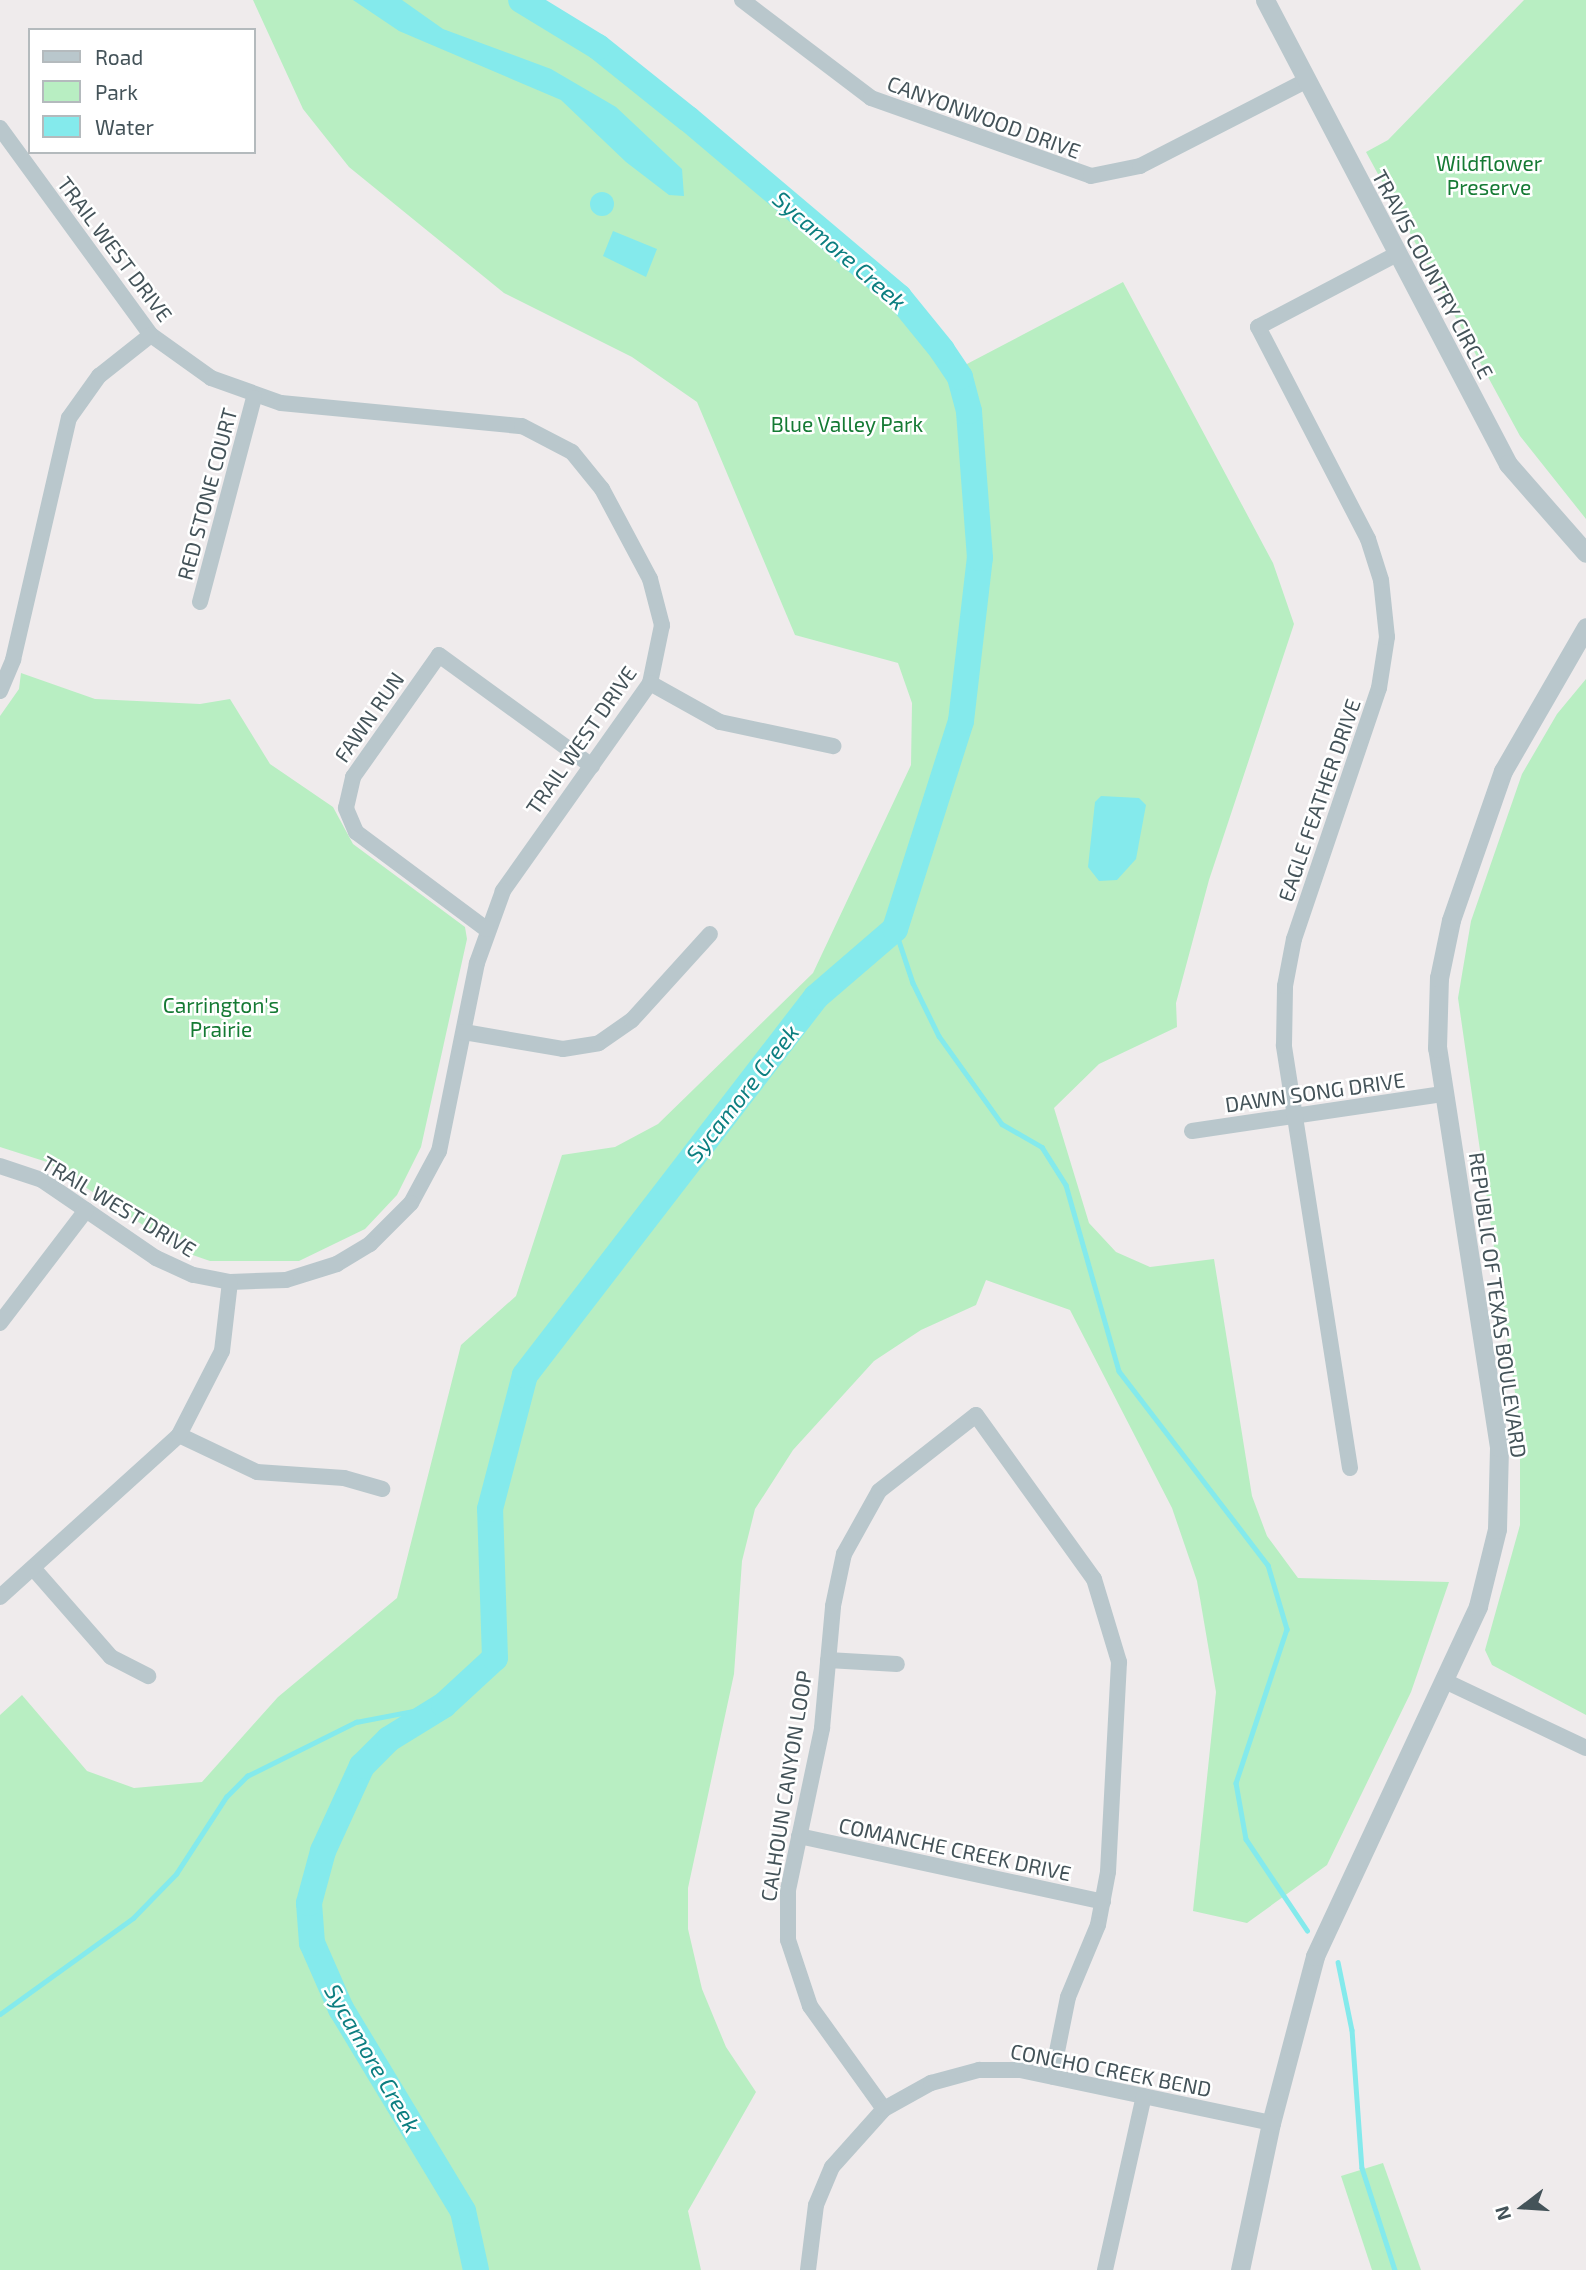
<!DOCTYPE html>
<style>
body{margin:0}
#map{position:relative;width:1586px;height:2270px;overflow:hidden;background:#efebec;font-family:"Exo 2",sans-serif}
div>[style]{position:absolute}
.green>*{inset:0;background:#b8eec2}
.water>*{inset:0;background:#84eaec}
.round{border-radius:50%}
.stream>*{height:4.5px;margin:-2.25px;padding:0 2.25px;transform-origin:2.25px;border-radius:2.25px;background:#84eaec}
.river>*{height:26px;margin:-13px;padding:0 13px;transform-origin:13px;border-radius:13px;background:#84eaec}
.minor>*{height:16px;margin:-8px;padding:0 8px;transform-origin:8px;border-radius:8px;background:#b9c7cc}
.tertiary>*{height:19px;margin:-9.5px;padding:0 9.5px;transform-origin:9.5px;border-radius:9.5px;background:#b9c7cc}
span{translate:-50% -50%;white-space:nowrap;text-align:center;line-height:1.15;-webkit-text-stroke:5px #fff;paint-order:stroke}
.street-label{font-size:21px;color:#445359}
.park-label{font-size:21px;color:#157a34}
.water-label{font-size:23px;color:#0c7e80;font-style:italic}
.legend{position:absolute;left:28px;top:28px;width:228px;height:126px;box-sizing:border-box;background:#fff;border:2px solid #b4babd;margin:0;padding:9px 12px;list-style:none;font-size:21px;color:#445359}
.legend li{display:flex;align-items:center;gap:14px;height:35px}
.legend b{width:35px;border:2px solid #b4babd}
.north{position:absolute;left:1488px;top:2172px;width:70px;height:70px;-webkit-text-stroke:5px #fff;paint-order:stroke;rotate:253deg;font-size:19px;font-weight:700;line-height:28px;text-align:center;color:#445359}
.north::after{content:'';display:block;margin:auto;width:24px;height:32px;background:#445359;clip-path:polygon(50% 0,100% 100%,50% 72%,0 100%)}
</style>
<div id="map">
<div class="green">
<div style="clip-path:polygon(253px 0,543px 0,727px 141px,885px 274px,965px 365px,1123px 282px,1273px 563px,1294px 624px,1209px 880px,1176px 1003px,1177px 1027px,1099px 1064px,1054px 1108px,1089px 1223px,1116px 1252px,1150px 1267px,1214px 1259px,1252px 1496px,1267px 1536px,1298px 1578px,1449px 1582px,1411px 1692px,1327px 1865px,1247px 1923px,1193px 1911px,1216px 1692px,1197px 1581px,1172px 1508px,1070px 1310px,986px 1280px,976px 1305px,921px 1330px,874px 1361px,793px 1450px,755px 1509px,742px 1561px,734px 1674px,688px 1888px,688px 1929px,702px 1989px,726px 2047px,756px 2092px,688px 2211px,701px 2270px,0 2270px,0 1715px,22px 1695px,87px 1771px,134px 1788px,202px 1782px,278px 1697px,397px 1598px,461px 1345px,516px 1296px,562px 1155px,615px 1147px,658px 1124px,813px 973px,911px 765px,912px 703px,898px 663px,795px 635px,697px 402px,632px 357px,504px 293px,349px 167px,303px 109px)"></div>
<div style="clip-path:polygon(1524px 0,1586px 0,1586px 519px,1520px 436px,1366px 152px,1388px 140px)"></div>
<div style="clip-path:polygon(21px 673px,95px 699px,200px 704px,230px 699px,270px 764px,333px 807px,353px 844px,465px 927px,467px 939px,421px 1147px,397px 1195px,365px 1229px,299px 1261px,210px 1261px,184px 1252px,47px 1162px,0 1147px,0 716px,19px 689px)"></div>
<div style="clip-path:polygon(1586px 679px,1586px 1715px,1492px 1665px,1485px 1650px,1520px 1525px,1520px 1427px,1458px 998px,1471px 921px,1522px 774px,1557px 714px)"></div>
<div style="clip-path:polygon(1383px 2163px,1421px 2270px,1372px 2270px,1341px 2176px)"></div>
</div>
<div class="water">
<div style="clip-path:polygon(353px 0,402px 0,443px 29px,551px 69px,616px 107px,682px 169px,684px 196px,669px 195px,626px 162px,561px 100px,399px 31px)"></div>
<div class="round" style="left:590px;top:192px;width:24px;height:24px"></div>
<div style="clip-path:polygon(613px 231px,657px 249px,646px 277px,603px 256px)"></div>
<div style="clip-path:polygon(1101px 796px,1139px 798px,1146px 805px,1136px 859px,1117px 880px,1099px 881px,1088px 867px,1095px 802px)"></div>
</div>
<div class="stream">
<div style="left:895px;top:929px;width:57px;rotate:71.6deg"></div>
<div style="left:913px;top:983px;width:59px;rotate:63.9deg"></div>
<div style="left:939px;top:1036px;width:108px;rotate:54.4deg"></div>
<div style="left:1002px;top:1124px;width:46px;rotate:29.9deg"></div>
<div style="left:1042px;top:1147px;width:45px;rotate:57.7deg"></div>
<div style="left:1066px;top:1185px;width:193px;rotate:74.1deg"></div>
<div style="left:1119px;top:1371px;width:245px;rotate:52.5deg"></div>
<div style="left:1268px;top:1565px;width:67px;rotate:73.5deg"></div>
<div style="left:1287px;top:1629px;width:162px;rotate:108.3deg"></div>
<div style="left:1236px;top:1783px;width:57px;rotate:79.9deg"></div>
<div style="left:1246px;top:1839px;width:110px;rotate:56.2deg"></div>
<div style="left:1338px;top:1962px;width:69px;rotate:78.4deg"></div>
<div style="left:1352px;top:2030px;width:138px;rotate:85.9deg"></div>
<div style="left:1362px;top:2168px;width:107px;rotate:72.1deg"></div>
<div style="left:0;top:2014px;width:164px;rotate:-35.8deg"></div>
<div style="left:133px;top:1918px;width:62px;rotate:-45.7deg"></div>
<div style="left:176px;top:1874px;width:92px;rotate:-57deg"></div>
<div style="left:226px;top:1797px;width:30px;rotate:-45deg"></div>
<div style="left:247px;top:1776px;width:122px;rotate:-26.4deg"></div>
<div style="left:356px;top:1722px;width:90px;rotate:-10.9deg"></div>
</div>
<div class="river">
<div style="left:476px;top:2270px;width:60px;rotate:-102.4deg"></div>
<div style="left:463px;top:2211px;width:236px;rotate:-121.1deg"></div>
<div style="left:341px;top:2009px;width:72px;rotate:-113.7deg"></div>
<div style="left:312px;top:1943px;width:40px;rotate:-94.3deg"></div>
<div style="left:309px;top:1903px;width:54px;rotate:-74.9deg"></div>
<div style="left:323px;top:1851px;width:94px;rotate:-65.4deg"></div>
<div style="left:362px;top:1766px;width:38px;rotate:-45deg"></div>
<div style="left:389px;top:1739px;width:65px;rotate:-31.7deg"></div>
<div style="left:444px;top:1705px;width:69px;rotate:-42.7deg"></div>
<div style="left:495px;top:1658px;width:149px;rotate:-91.9deg"></div>
<div style="left:490px;top:1509px;width:138px;rotate:-75.4deg"></div>
<div style="left:525px;top:1375px;width:477px;rotate:-52.4deg"></div>
<div style="left:816px;top:997px;width:104px;rotate:-40.7deg"></div>
<div style="left:895px;top:929px;width:218px;rotate:-72.4deg"></div>
<div style="left:961px;top:721px;width:164px;rotate:-83.4deg"></div>
<div style="left:980px;top:558px;width:147px;rotate:-94.3deg"></div>
<div style="left:969px;top:411px;width:35px;rotate:-105deg"></div>
<div style="left:960px;top:377px;width:32px;rotate:-124deg"></div>
<div style="left:942px;top:350px;width:68px;rotate:-129.1deg"></div>
<div style="left:899px;top:297px;width:276px;rotate:-139.8deg"></div>
<div style="left:688px;top:119px;width:115px;rotate:-141.3deg"></div>
<div style="left:598px;top:47px;width:90px;rotate:-148.6deg"></div>
</div>
<div class="minor">
<div style="left:742px;top:0;width:162px;rotate:37.2deg"></div>
<div style="left:871px;top:98px;width:233px;rotate:19.5deg"></div>
<div style="left:1091px;top:176px;width:50px;rotate:-11.5deg"></div>
<div style="left:1140px;top:166px;width:188px;rotate:-27.2deg"></div>
<div style="left:0;top:128px;width:256px;rotate:53.9deg"></div>
<div style="left:151px;top:335px;width:74px;rotate:35.6deg"></div>
<div style="left:211px;top:378px;width:74px;rotate:19.7deg"></div>
<div style="left:281px;top:403px;width:242px;rotate:5.5deg"></div>
<div style="left:522px;top:426px;width:56px;rotate:27.5deg"></div>
<div style="left:572px;top:452px;width:48px;rotate:51deg"></div>
<div style="left:602px;top:489px;width:102px;rotate:61.9deg"></div>
<div style="left:650px;top:579px;width:48px;rotate:75.4deg"></div>
<div style="left:662px;top:625px;width:59px;rotate:101.7deg"></div>
<div style="left:650px;top:683px;width:255px;rotate:125.3deg"></div>
<div style="left:503px;top:891px;width:77px;rotate:109.9deg"></div>
<div style="left:477px;top:963px;width:192px;rotate:101.4deg"></div>
<div style="left:439px;top:1151px;width:59px;rotate:118.3deg"></div>
<div style="left:411px;top:1203px;width:58px;rotate:135deg"></div>
<div style="left:370px;top:1244px;width:39px;rotate:149deg"></div>
<div style="left:337px;top:1264px;width:53px;rotate:162.6deg"></div>
<div style="left:286px;top:1280px;width:56px;rotate:178deg"></div>
<div style="left:230px;top:1282px;width:38px;rotate:-169deg"></div>
<div style="left:193px;top:1275px;width:41px;rotate:-155.3deg"></div>
<div style="left:156px;top:1258px;width:138px;rotate:-145.6deg"></div>
<div style="left:42px;top:1180px;width:44px;rotate:-161.6deg"></div>
<div style="left:200px;top:602px;width:211px;rotate:-75.2deg"></div>
<div style="left:650px;top:683px;width:80px;rotate:29.1deg"></div>
<div style="left:720px;top:722px;width:116px;rotate:12deg"></div>
<div style="left:0;top:691px;width:34px;rotate:-67deg"></div>
<div style="left:13px;top:660px;width:248px;rotate:-77deg"></div>
<div style="left:69px;top:418px;width:52px;rotate:-54.5deg"></div>
<div style="left:99px;top:376px;width:66px;rotate:-38.3deg"></div>
<div style="left:486px;top:929px;width:162px;rotate:-143.3deg"></div>
<div style="left:356px;top:832px;width:26px;rotate:-113deg"></div>
<div style="left:346px;top:808px;width:32px;rotate:-77deg"></div>
<div style="left:353px;top:777px;width:149px;rotate:-54.8deg"></div>
<div style="left:439px;top:655px;width:189px;rotate:36deg"></div>
<div style="left:464px;top:1032px;width:100px;rotate:9.7deg"></div>
<div style="left:563px;top:1049px;width:36px;rotate:-9deg"></div>
<div style="left:599px;top:1043px;width:40px;rotate:-34.9deg"></div>
<div style="left:632px;top:1020px;width:116px;rotate:-47.8deg"></div>
<div style="left:1192px;top:1131px;width:255px;rotate:-8.4deg"></div>
<div style="left:0;top:1323px;width:142px;rotate:-52.7deg"></div>
<div style="left:179px;top:1435px;width:86px;rotate:25.4deg"></div>
<div style="left:257px;top:1472px;width:87px;rotate:3.9deg"></div>
<div style="left:344px;top:1478px;width:40px;rotate:16deg"></div>
<div style="left:1350px;top:1468px;width:428px;rotate:-98.9deg"></div>
<div style="left:1284px;top:1045px;width:59px;rotate:-89deg"></div>
<div style="left:1285px;top:986px;width:48px;rotate:-79.2deg"></div>
<div style="left:1294px;top:939px;width:265px;rotate:-71.3deg"></div>
<div style="left:1379px;top:688px;width:52px;rotate:-81.1deg"></div>
<div style="left:1387px;top:637px;width:57px;rotate:-96deg"></div>
<div style="left:1381px;top:580px;width:43px;rotate:-107.6deg"></div>
<div style="left:1368px;top:539px;width:239px;rotate:-117.4deg"></div>
<div style="left:1258px;top:327px;width:157px;rotate:-27.7deg"></div>
<div style="left:33px;top:1568px;width:118px;rotate:48.8deg"></div>
<div style="left:111px;top:1657px;width:42px;rotate:27.2deg"></div>
<div style="left:0;top:1597px;width:241px;rotate:-42.1deg"></div>
<div style="left:179px;top:1435px;width:94px;rotate:-62.9deg"></div>
<div style="left:222px;top:1351px;width:69px;rotate:-83.4deg"></div>
<div style="left:828px;top:1660px;width:69px;rotate:3.3deg"></div>
<div style="left:1445px;top:1681px;width:156px;rotate:25.4deg"></div>
<div style="left:799px;top:1836px;width:311px;rotate:12.2deg"></div>
<div style="left:884px;top:2109px;width:127px;rotate:-125.7deg"></div>
<div style="left:810px;top:2006px;width:70px;rotate:-108.4deg"></div>
<div style="left:788px;top:1940px;width:50px;rotate:-90deg"></div>
<div style="left:788px;top:1890px;width:166px;rotate:-78.1deg"></div>
<div style="left:822px;top:1728px;width:122px;rotate:-84.8deg"></div>
<div style="left:833px;top:1606px;width:53px;rotate:-78.1deg"></div>
<div style="left:844px;top:1554px;width:72px;rotate:-60.9deg"></div>
<div style="left:879px;top:1491px;width:123px;rotate:-38.1deg"></div>
<div style="left:976px;top:1415px;width:202px;rotate:54.3deg"></div>
<div style="left:1094px;top:1579px;width:87px;rotate:73.2deg"></div>
<div style="left:1119px;top:1662px;width:210px;rotate:93deg"></div>
<div style="left:1108px;top:1872px;width:54px;rotate:100.7deg"></div>
<div style="left:1098px;top:1925px;width:78px;rotate:112.6deg"></div>
<div style="left:1068px;top:1997px;width:81px;rotate:101.4deg"></div>
<div style="left:808px;top:2270px;width:65px;rotate:-83deg"></div>
<div style="left:816px;top:2205px;width:41px;rotate:-67.2deg"></div>
<div style="left:832px;top:2167px;width:78px;rotate:-48.1deg"></div>
<div style="left:884px;top:2109px;width:54px;rotate:-29deg"></div>
<div style="left:931px;top:2083px;width:50px;rotate:-15.2deg"></div>
<div style="left:979px;top:2070px;width:41px"></div>
<div style="left:1020px;top:2070px;width:257px;rotate:11.9deg"></div>
<div style="left:1105px;top:2270px;width:178px;rotate:-77.4deg"></div>
</div>
<div class="tertiary">
<div style="left:1265px;top:0;width:524px;rotate:62.36deg"></div>
<div style="left:1508px;top:464px;width:118px;rotate:48.8deg"></div>
<div style="left:1240px;top:2270px;width:150px;rotate:-78.1deg"></div>
<div style="left:1271px;top:2123px;width:173px;rotate:-75.2deg"></div>
<div style="left:1315px;top:1956px;width:386px;rotate:-65deg"></div>
<div style="left:1478px;top:1606px;width:79px;rotate:-76.1deg"></div>
<div style="left:1497px;top:1529px;width:82px;rotate:-88.6deg"></div>
<div style="left:1499px;top:1447px;width:404px;rotate:-98.8deg"></div>
<div style="left:1437px;top:1048px;width:70px;rotate:-88.4deg"></div>
<div style="left:1439px;top:978px;width:59px;rotate:-78.3deg"></div>
<div style="left:1451px;top:920px;width:158px;rotate:-70.8deg"></div>
<div style="left:1503px;top:771px;width:166px;rotate:-60deg"></div>
</div>
<div class="street-label">
<span style="left:984px;top:117px;rotate:20deg">CANYONWOOD DRIVE</span>
<span style="left:115px;top:249px;rotate:53deg">TRAIL WEST DRIVE</span>
<span style="left:1433px;top:274px;rotate:62deg">TRAVIS COUNTRY CIRCLE</span>
<span style="left:207px;top:494px;rotate:-75deg">RED STONE COURT</span>
<span style="left:369px;top:717px;rotate:-55deg">FAWN RUN</span>
<span style="left:581px;top:740px;rotate:-55deg">TRAIL WEST DRIVE</span>
<span style="left:1319px;top:800px;rotate:-71deg">EAGLE FEATHER DRIVE</span>
<span style="left:1315px;top:1092px;rotate:-8deg">DAWN SONG DRIVE</span>
<span style="left:119px;top:1206px;rotate:31deg">TRAIL WEST DRIVE</span>
<span style="left:1498px;top:1305px;rotate:82deg">REPUBLIC OF TEXAS BOULEVARD</span>
<span style="left:786px;top:1786px;rotate:-81deg">CALHOUN CANYON LOOP</span>
<span style="left:955px;top:1849px;rotate:12deg">COMANCHE CREEK DRIVE</span>
<span style="left:1111px;top:2070px;rotate:11deg">CONCHO CREEK BEND</span>
</div>
<div class="park-label">
<span style="left:1489px;top:175px">Wildflower<br>Preserve</span>
<span style="left:847px;top:424px">Blue Valley Park</span>
<span style="left:221px;top:1017px">Carrington's<br>Prairie</span>
</div>
<div class="water-label">
<span style="left:840px;top:250px;rotate:41deg">Sycamore Creek</span>
<span style="left:742px;top:1093px;rotate:-52deg">Sycamore Creek</span>
<span style="left:373px;top:2058px;rotate:60deg">Sycamore Creek</span>
</div>
<ul class="legend">
<li><b style="height:9px;background:#b9c7cc"></b>Road</li>
<li><b style="height:19px;background:#b8eec2"></b>Park</li>
<li><b style="height:19px;background:#84eaec"></b>Water</li>
</ul>
<div class="north">N</div>
</div>
